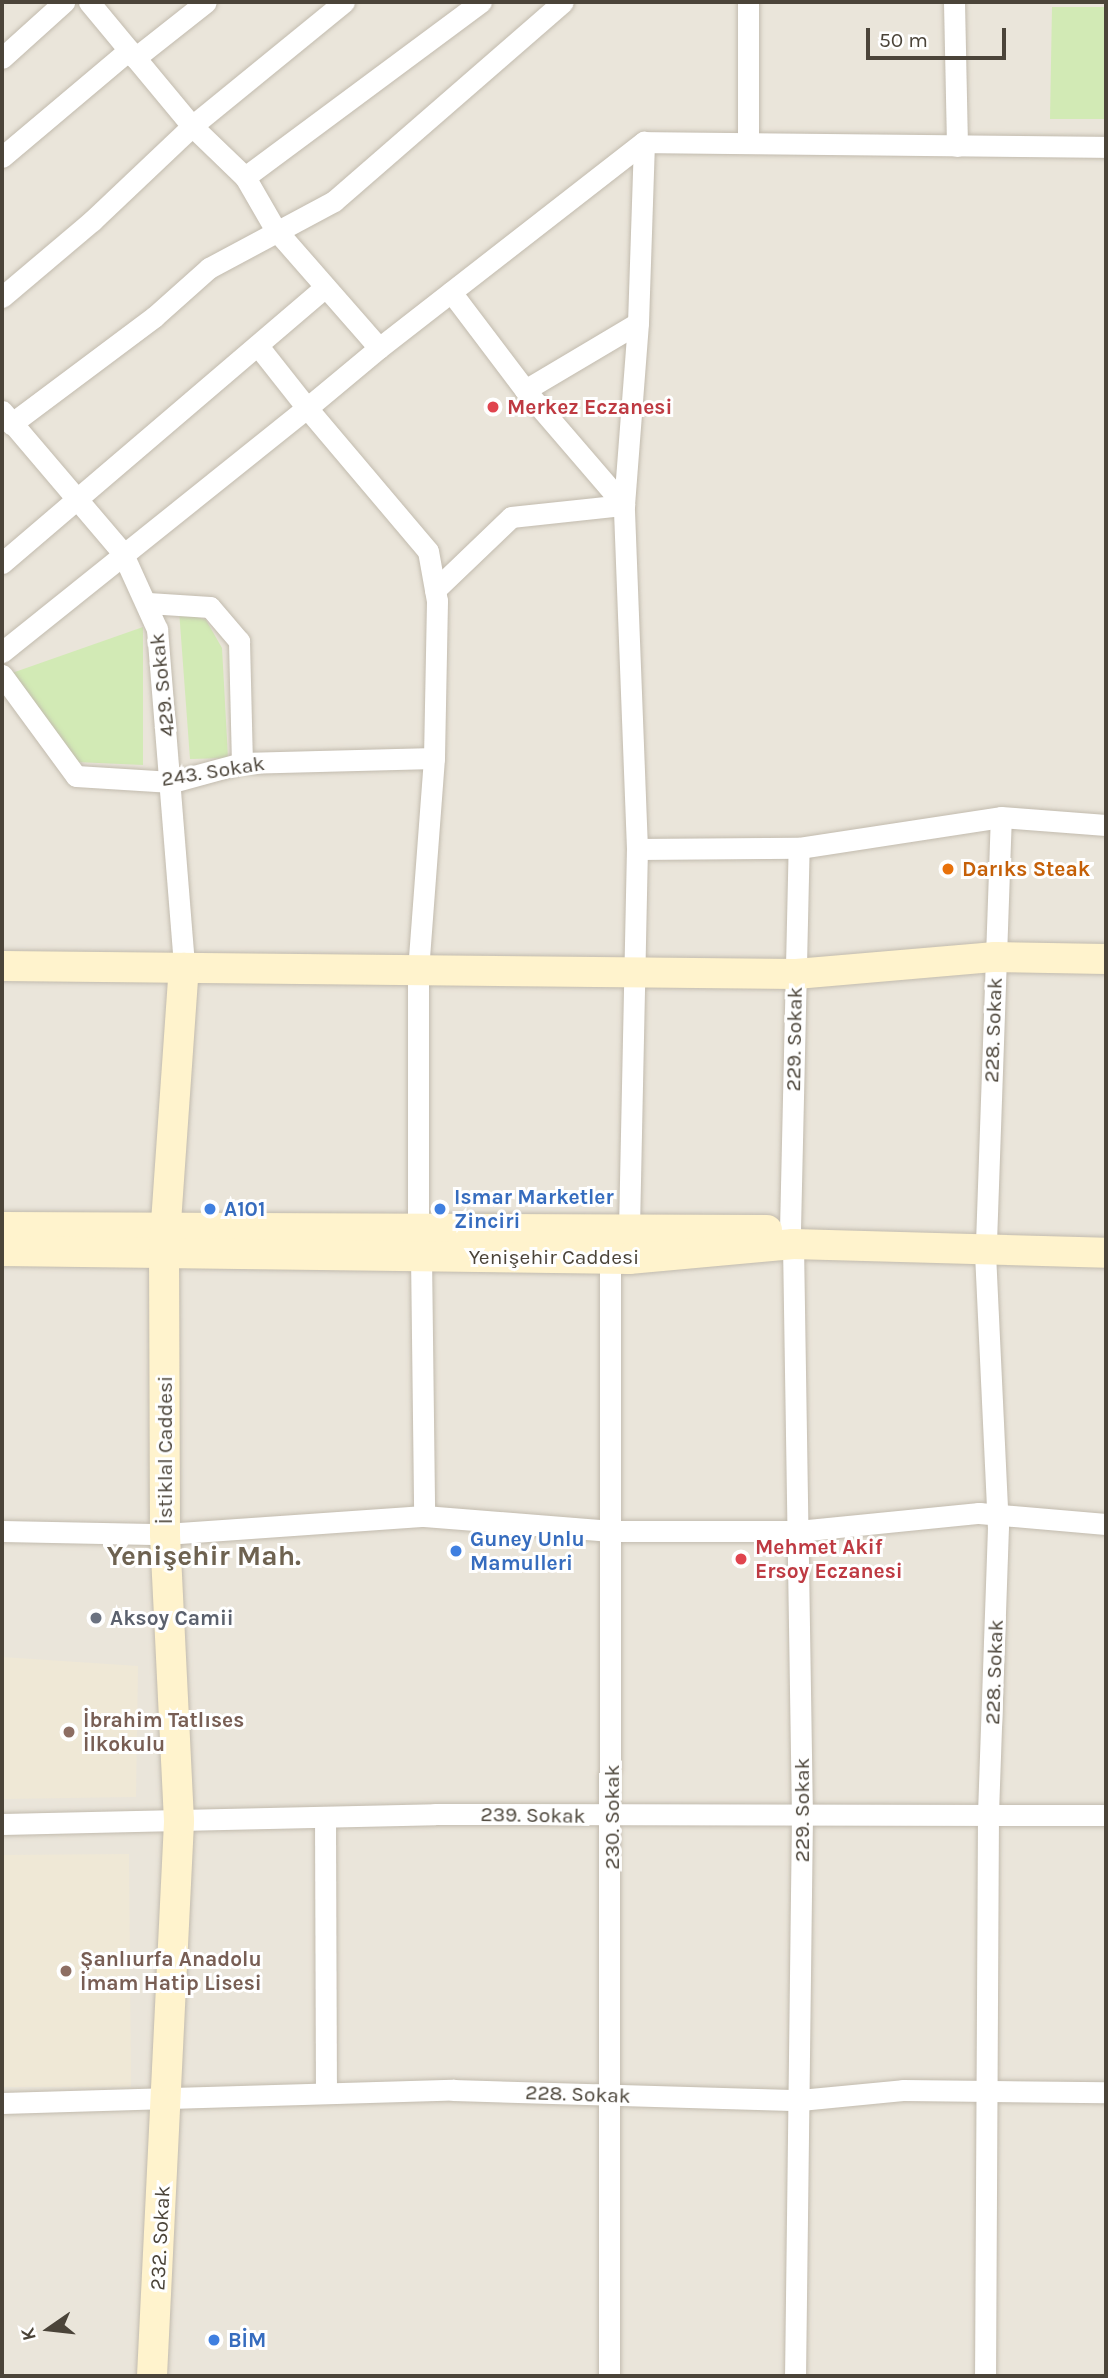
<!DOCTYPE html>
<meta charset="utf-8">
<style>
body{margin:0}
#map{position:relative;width:1108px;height:2378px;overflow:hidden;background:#f6f3ec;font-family:Karla,sans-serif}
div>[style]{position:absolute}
.residential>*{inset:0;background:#eae5da}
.education>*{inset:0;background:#efe8d6}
.green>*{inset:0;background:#d2eab5}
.roads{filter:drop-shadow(0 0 2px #c2bbae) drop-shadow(0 0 2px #c2bbae)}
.street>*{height:21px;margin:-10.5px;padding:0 10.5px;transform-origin:10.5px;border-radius:10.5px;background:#fff}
.secondary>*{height:30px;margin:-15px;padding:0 15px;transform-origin:15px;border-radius:15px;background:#fff3cd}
.dots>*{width:19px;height:19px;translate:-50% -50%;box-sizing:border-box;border:4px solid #fff;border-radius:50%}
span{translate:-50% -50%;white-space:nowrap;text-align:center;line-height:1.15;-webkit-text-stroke:6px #fff;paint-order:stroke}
.health-label{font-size:21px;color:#be3a42;font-weight:700}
.left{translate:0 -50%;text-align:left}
.street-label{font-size:21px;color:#4b4439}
.food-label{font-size:21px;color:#c56008;font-weight:700}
.shop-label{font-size:21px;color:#366cbe;font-weight:700}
.worship-label{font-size:21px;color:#5b616d;font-weight:700}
.education-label{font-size:21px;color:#785e54;font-weight:700}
.district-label{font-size:28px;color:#6e6250;font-weight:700}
.frame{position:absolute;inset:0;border:4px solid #4b4439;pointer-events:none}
.north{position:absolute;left:14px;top:2294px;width:70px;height:70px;-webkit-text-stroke:5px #fff;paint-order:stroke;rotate:256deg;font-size:19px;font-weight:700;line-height:28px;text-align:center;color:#4b4439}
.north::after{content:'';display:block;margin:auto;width:24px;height:32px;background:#4b4439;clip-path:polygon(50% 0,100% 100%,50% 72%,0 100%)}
.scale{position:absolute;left:866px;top:28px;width:140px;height:32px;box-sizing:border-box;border:4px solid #4b4439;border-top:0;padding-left:9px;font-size:21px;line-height:24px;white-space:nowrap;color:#4b4439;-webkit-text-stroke:5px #fff;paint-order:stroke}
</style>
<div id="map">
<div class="residential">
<div style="clip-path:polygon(2px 2px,1106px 2px,1106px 2376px,2px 2376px)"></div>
</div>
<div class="education">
<div style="clip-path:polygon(2px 1657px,138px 1666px,136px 1797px,2px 1799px)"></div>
<div style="clip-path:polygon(129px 1854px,131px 2087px,2px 2087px,2px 1855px)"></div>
</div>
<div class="green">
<div style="clip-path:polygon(1052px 7px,1106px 7px,1106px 119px,1050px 119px)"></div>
<div style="clip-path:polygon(179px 610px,206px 620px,222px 648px,228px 758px,190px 759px)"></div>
<div style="clip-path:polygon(143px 627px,143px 765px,76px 762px,12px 673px)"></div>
</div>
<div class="roads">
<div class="street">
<div style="left:89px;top:2px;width:161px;rotate:50.3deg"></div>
<div style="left:192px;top:126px;width:74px;rotate:43.9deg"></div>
<div style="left:245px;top:177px;width:60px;rotate:60deg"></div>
<div style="left:275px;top:229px;width:158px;rotate:48.8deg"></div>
<div style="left:379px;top:348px;width:94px;rotate:140.2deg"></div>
<div style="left:307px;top:408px;width:187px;rotate:49.8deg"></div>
<div style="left:428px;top:551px;width:51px;rotate:79.8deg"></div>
<div style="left:437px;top:601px;width:157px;rotate:91.1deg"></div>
<div style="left:434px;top:758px;width:213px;rotate:94.3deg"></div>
<div style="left:418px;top:970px;width:257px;rotate:90deg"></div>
<div style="left:954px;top:2px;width:144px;rotate:88.8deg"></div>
<div style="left:2px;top:58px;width:84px;rotate:-42.1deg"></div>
<div style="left:135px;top:58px;width:90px;rotate:-38.3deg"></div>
<div style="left:748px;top:143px;width:141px;rotate:-90deg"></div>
<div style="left:2px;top:157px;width:166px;rotate:-40.1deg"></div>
<div style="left:245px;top:177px;width:294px;rotate:-36.6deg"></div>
<div style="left:451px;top:292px;width:123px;rotate:52.9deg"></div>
<div style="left:2px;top:297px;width:118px;rotate:-40.2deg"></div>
<div style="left:92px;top:221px;width:138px;rotate:-43.5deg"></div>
<div style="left:192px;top:126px;width:196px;rotate:-39.2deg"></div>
<div style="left:379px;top:348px;width:336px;rotate:-37.9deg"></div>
<div style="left:2px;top:411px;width:185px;rotate:49.6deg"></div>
<div style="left:122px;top:552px;width:85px;rotate:65.6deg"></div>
<div style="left:157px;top:629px;width:340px;rotate:85.4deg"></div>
<div style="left:11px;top:424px;width:179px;rotate:-36.8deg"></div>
<div style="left:154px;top:317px;width:74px;rotate:-41.7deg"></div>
<div style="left:209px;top:268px;width:142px;rotate:-28.2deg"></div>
<div style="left:334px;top:201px;width:303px;rotate:-41deg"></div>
<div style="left:2px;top:563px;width:425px;rotate:-40.5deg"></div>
<div style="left:435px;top:590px;width:105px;rotate:-43.8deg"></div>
<div style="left:511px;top:517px;width:114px;rotate:-6.1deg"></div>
<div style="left:624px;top:505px;width:152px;rotate:-130.7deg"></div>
<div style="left:525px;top:390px;width:131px;rotate:-30.7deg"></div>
<div style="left:148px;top:603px;width:62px;rotate:3.7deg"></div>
<div style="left:210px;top:607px;width:45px;rotate:49.5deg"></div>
<div style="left:239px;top:641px;width:122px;rotate:88.6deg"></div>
<div style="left:2px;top:652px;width:391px;rotate:-38.7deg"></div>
<div style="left:307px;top:408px;width:79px;rotate:-128.3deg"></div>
<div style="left:2px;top:675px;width:125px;rotate:53.8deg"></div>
<div style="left:76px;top:776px;width:96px;rotate:3.6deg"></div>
<div style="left:172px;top:782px;width:73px;rotate:-15.2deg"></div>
<div style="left:242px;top:763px;width:192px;rotate:-1.5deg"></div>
<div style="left:637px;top:849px;width:162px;rotate:-0.4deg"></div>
<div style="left:799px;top:848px;width:204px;rotate:-8.7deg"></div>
<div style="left:1001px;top:817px;width:105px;rotate:4.4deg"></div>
<div style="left:629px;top:1229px;width:380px;rotate:-88.8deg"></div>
<div style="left:637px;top:849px;width:344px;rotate:-92.2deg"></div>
<div style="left:624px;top:505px;width:183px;rotate:-85.6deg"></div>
<div style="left:638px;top:323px;width:181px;rotate:-88.1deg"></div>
<div style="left:644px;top:142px;width:462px;rotate:0.6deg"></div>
<div style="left:790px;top:1230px;width:382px;rotate:-88.7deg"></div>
<div style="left:986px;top:1243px;width:426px;rotate:-88deg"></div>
<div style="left:793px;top:1244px;width:570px;rotate:89.1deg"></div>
<div style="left:802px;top:1814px;width:562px;rotate:90.71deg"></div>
<div style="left:985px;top:1253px;width:274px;rotate:87.3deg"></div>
<div style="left:998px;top:1527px;width:285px;rotate:92deg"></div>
<div style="left:988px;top:1812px;width:564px;rotate:90.3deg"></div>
<div style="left:421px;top:1255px;width:261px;rotate:89.3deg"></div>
<div style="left:2px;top:1531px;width:163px;rotate:1.1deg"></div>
<div style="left:165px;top:1534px;width:260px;rotate:-4deg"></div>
<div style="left:424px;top:1516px;width:188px;rotate:4.6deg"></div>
<div style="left:611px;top:1531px;width:187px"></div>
<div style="left:798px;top:1531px;width:182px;rotate:-5.7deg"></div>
<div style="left:979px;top:1513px;width:127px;rotate:5deg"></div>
<div style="left:325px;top:1817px;width:276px;rotate:89.8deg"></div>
<div style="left:2px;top:1824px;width:433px;rotate:-1.3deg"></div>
<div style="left:435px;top:1814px;width:671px;rotate:0.09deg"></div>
<div style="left:2px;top:2103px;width:451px;rotate:-1.7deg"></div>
<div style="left:453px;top:2090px;width:347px;rotate:1.7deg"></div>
<div style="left:800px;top:2100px;width:103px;rotate:-5.5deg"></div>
<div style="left:903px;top:2090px;width:203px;rotate:0.6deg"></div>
<div style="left:609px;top:2376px;width:1118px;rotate:-89.95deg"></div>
</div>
<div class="secondary">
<div style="left:2px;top:966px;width:794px;rotate:0.58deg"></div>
<div style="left:796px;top:974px;width:200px;rotate:-4.9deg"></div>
<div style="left:995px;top:957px;width:111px;rotate:1deg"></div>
<div style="left:2px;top:1227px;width:765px;rotate:0.22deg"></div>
<div style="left:2px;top:1251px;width:627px;rotate:0.73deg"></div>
<div style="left:629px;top:1259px;width:165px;rotate:-5.2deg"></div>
<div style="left:793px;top:1244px;width:313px;rotate:1.6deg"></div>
<div style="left:152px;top:2376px;width:556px;rotate:-87.21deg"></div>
<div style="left:179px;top:1821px;width:287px;rotate:-92.8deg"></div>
<div style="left:165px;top:1534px;width:283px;rotate:-90.2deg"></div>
<div style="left:164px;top:1251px;width:284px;rotate:-86deg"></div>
</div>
</div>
<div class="dots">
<div style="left:493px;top:407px;background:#e0444e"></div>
<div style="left:948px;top:869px;background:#e8710a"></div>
<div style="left:210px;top:1209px;background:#3f7fe0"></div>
<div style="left:440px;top:1209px;background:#3f7fe0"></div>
<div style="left:456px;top:1551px;background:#3f7fe0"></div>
<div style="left:741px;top:1559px;background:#e0444e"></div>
<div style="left:96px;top:1618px;background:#6b7280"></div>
<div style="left:69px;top:1732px;background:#8d6e63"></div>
<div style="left:66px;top:1971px;background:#8d6e63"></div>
<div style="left:214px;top:2340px;background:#3f7fe0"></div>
</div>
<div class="health-label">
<span class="left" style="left:507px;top:407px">Merkez Eczanesi</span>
<span class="left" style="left:755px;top:1559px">Mehmet Akif<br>Ersoy Eczanesi</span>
</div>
<div class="street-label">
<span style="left:162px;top:685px;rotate:-96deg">429. Sokak</span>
<span style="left:213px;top:771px;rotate:-9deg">243. Sokak</span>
<span style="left:993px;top:1030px;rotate:-88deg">228. Sokak</span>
<span style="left:794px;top:1039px;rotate:-89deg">229. Sokak</span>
<span style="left:554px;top:1257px">Yenişehir Caddesi</span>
<span style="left:165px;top:1450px;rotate:-90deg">İstiklal Caddesi</span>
<span style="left:994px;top:1672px;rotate:-88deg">228. Sokak</span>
<span style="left:802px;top:1810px;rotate:-90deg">229. Sokak</span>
<span style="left:533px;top:1815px;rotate:1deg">239. Sokak</span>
<span style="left:612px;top:1817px;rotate:-90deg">230. Sokak</span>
<span style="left:578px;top:2094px;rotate:2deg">228. Sokak</span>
<span style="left:160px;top:2238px;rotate:-87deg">232. Sokak</span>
</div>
<div class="food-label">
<span class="left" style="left:962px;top:869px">Darıks Steak</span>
</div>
<div class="shop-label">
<span class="left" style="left:454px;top:1209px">Ismar Marketler<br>Zinciri</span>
<span class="left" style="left:224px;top:1209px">A101</span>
<span class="left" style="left:470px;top:1551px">Guney Unlu<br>Mamulleri</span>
<span class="left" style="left:228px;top:2340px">BİM</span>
</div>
<div class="worship-label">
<span class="left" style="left:110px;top:1618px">Aksoy Camii</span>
</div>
<div class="education-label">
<span class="left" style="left:83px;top:1732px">İbrahim Tatlıses<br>İlkokulu</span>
<span class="left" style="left:80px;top:1971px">Şanlıurfa Anadolu<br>İmam Hatip Lisesi</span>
</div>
<div class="district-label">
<span style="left:204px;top:1556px">Yenişehir Mah.</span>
</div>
<div class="frame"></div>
<div class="north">K</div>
<div class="scale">50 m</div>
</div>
